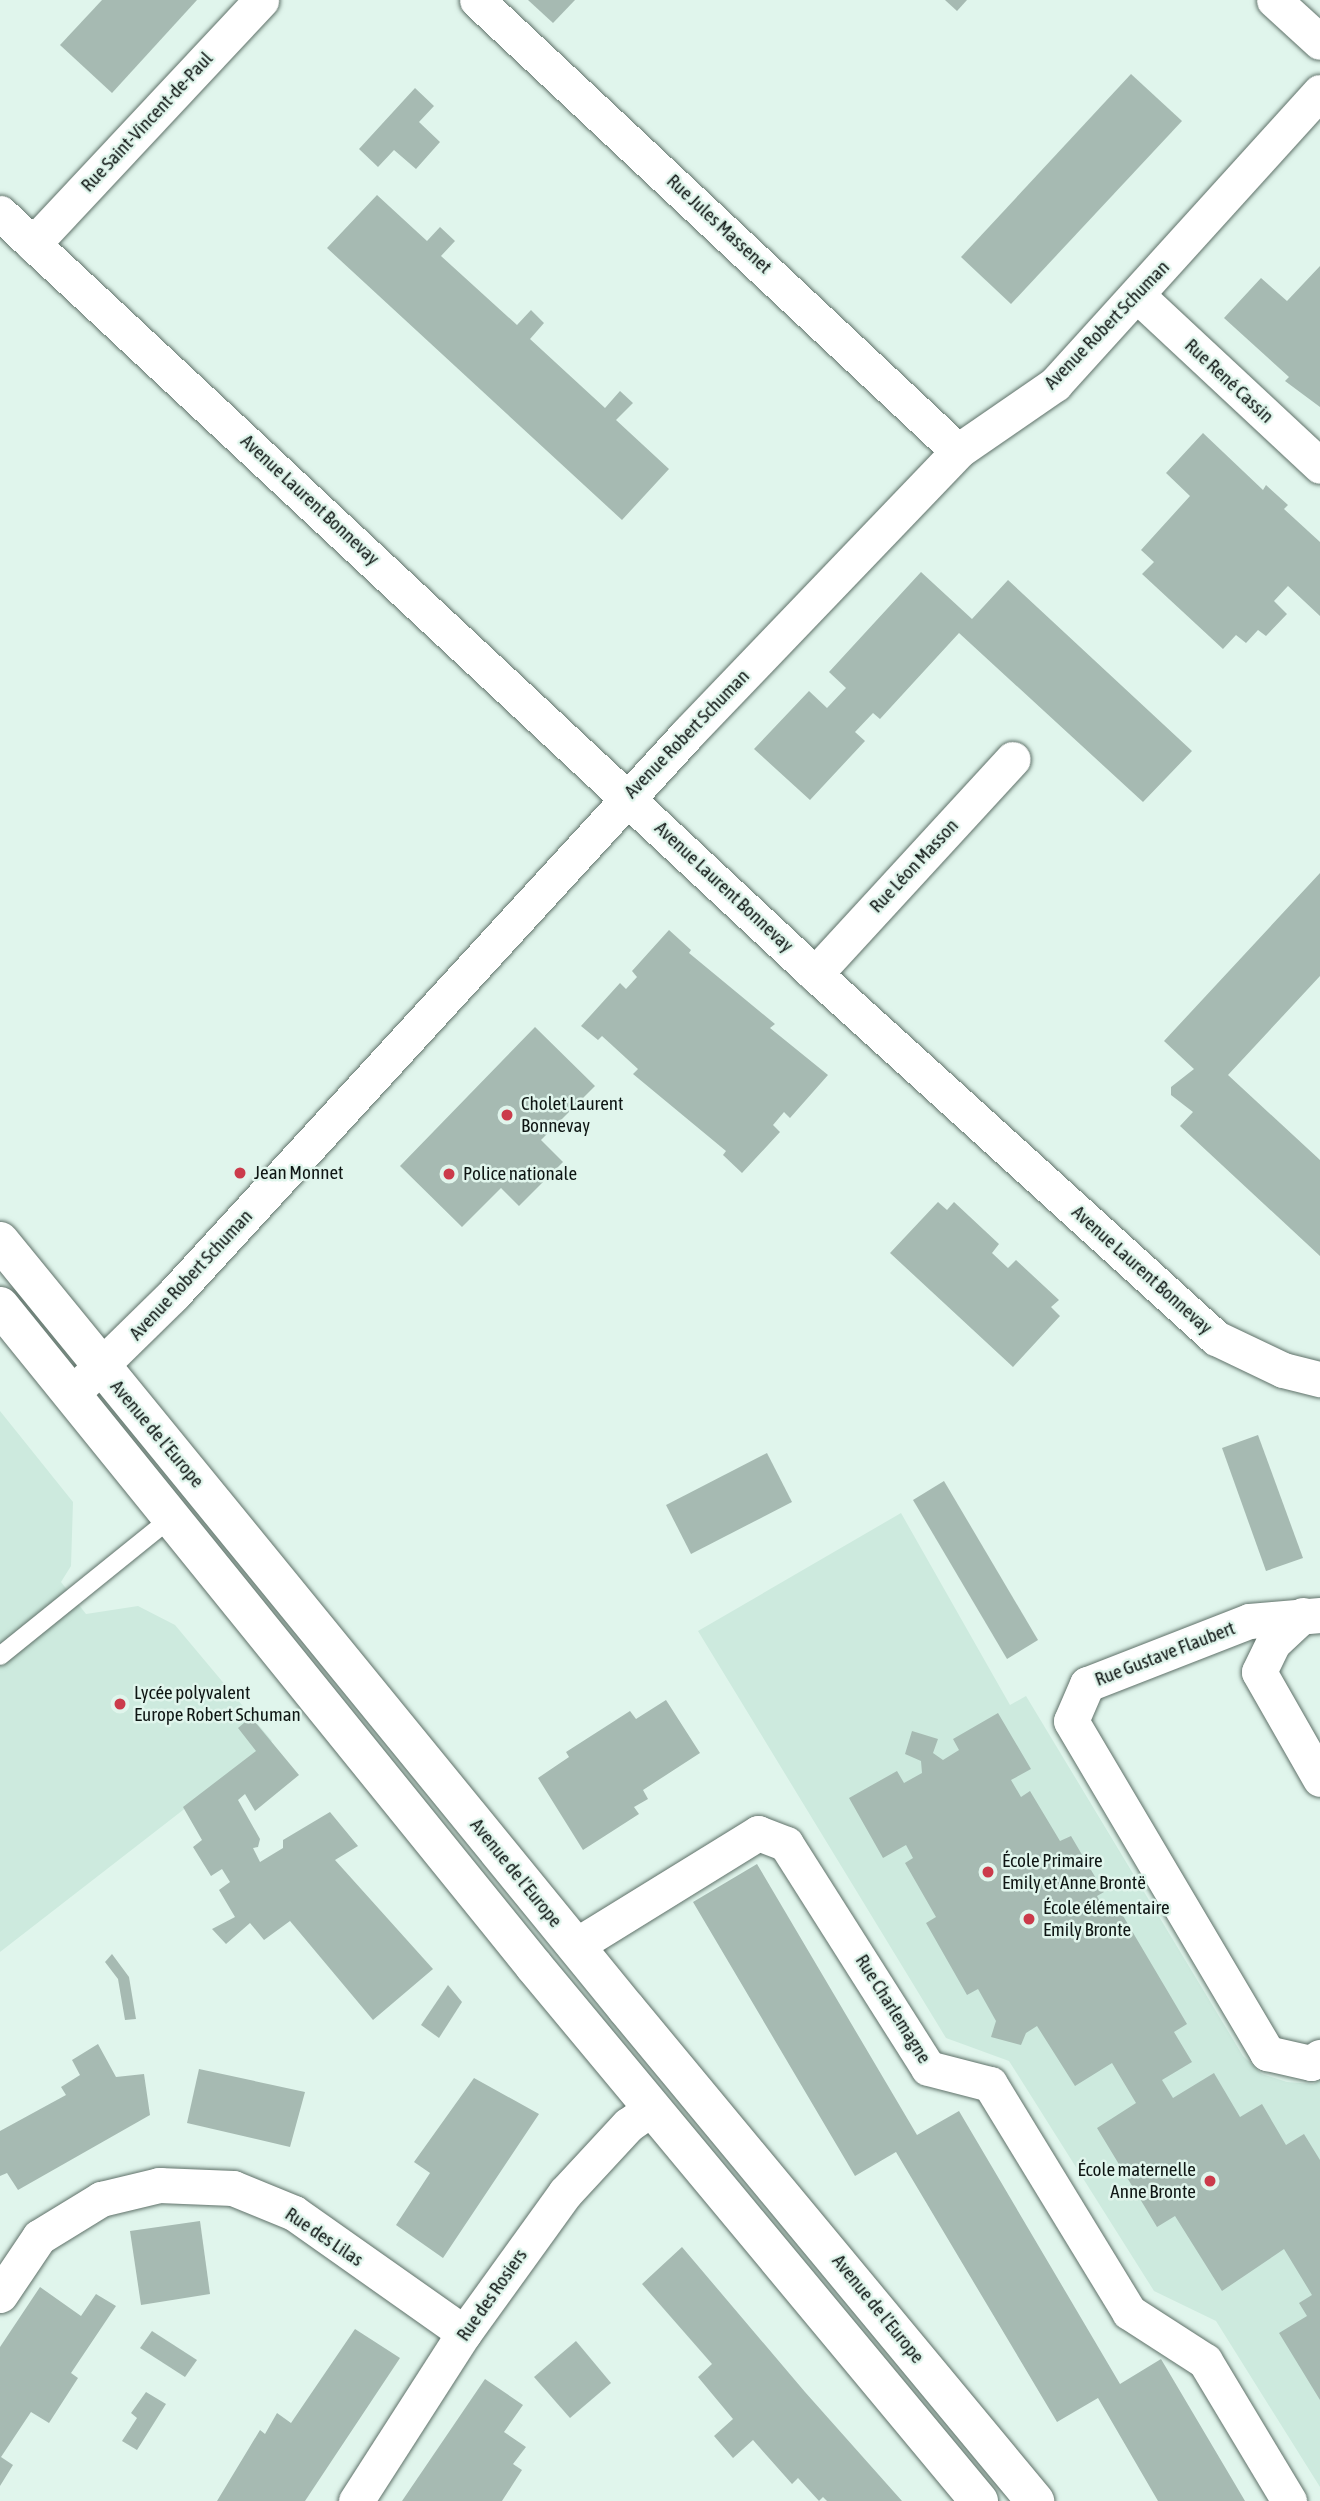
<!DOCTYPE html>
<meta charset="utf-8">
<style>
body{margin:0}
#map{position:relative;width:1320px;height:2501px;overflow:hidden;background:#e0f5ec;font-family:"Asap Condensed",sans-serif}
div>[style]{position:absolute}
.built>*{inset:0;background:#cdeade}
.building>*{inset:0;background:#a6bab2}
.roads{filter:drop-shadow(0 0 2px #5f7169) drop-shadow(0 0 2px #5f7169)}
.lane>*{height:18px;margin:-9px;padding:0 9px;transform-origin:9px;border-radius:9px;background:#fff}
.street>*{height:35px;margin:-17.5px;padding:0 17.5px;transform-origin:17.5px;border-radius:17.5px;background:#fff}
.secondary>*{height:38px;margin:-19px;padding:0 19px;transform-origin:19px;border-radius:19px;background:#fff}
.dots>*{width:19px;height:19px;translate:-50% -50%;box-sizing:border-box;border:4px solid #e0f5ec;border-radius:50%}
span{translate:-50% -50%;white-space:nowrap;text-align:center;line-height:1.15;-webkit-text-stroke:5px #e0f5ec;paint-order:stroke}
.street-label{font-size:19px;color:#0f1614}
.poi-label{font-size:19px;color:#0f1614}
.left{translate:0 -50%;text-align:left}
.right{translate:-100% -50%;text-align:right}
</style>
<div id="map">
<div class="built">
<div style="clip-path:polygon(0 1411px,73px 1502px,71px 1566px,61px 1582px,86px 1614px,138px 1606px,175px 1625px,272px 1741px,0 1952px)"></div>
<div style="clip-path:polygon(901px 1513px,1010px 1705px,1026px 1696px,1243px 2056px,1262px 2074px,1287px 2082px,1313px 2084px,1320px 2080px,1320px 2487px,1216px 2321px,1154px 2291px,1009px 2061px,946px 2038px,698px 1631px)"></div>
</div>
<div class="building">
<div style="clip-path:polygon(102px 0,197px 0,112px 93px,60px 45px)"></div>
<div style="clip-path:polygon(528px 0,575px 0,553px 23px)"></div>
<div style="clip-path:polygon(945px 0,967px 0,957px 11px)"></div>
<div style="clip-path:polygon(1131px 74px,1182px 121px,1011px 304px,961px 257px)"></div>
<div style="clip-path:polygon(415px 88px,434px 106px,419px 122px,440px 142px,416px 169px,394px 150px,378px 167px,359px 149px)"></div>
<div style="clip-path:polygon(377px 195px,427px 241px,440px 227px,455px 241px,441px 256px,517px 325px,531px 310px,544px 323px,530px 339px,605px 408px,620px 391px,633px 403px,616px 420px,669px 469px,622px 520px,327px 248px)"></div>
<div style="clip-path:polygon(1320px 266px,1320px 407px,1285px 381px,1289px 377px,1224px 318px,1261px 278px,1287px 301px)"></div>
<div style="clip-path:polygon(1203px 433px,1263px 490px,1266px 485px,1288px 505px,1284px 509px,1320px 542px,1320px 616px,1288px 586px,1274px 601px,1287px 614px,1266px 636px,1258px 630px,1246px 643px,1236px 635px,1223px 649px,1142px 574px,1154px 562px,1141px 550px,1190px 496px,1166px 473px)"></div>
<div style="clip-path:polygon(921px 572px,972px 619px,1008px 580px,1192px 751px,1143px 802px,959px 633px,880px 719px,873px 713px,855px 732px,865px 741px,810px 800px,754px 749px,809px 691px,827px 708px,846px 688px,829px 672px)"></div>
<div style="clip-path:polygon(1320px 873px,1320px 976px,1228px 1075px,1320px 1160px,1320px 1256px,1180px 1126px,1193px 1112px,1171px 1095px,1171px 1087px,1194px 1069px,1164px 1041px)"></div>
<div style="clip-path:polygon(669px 930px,691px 950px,689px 953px,775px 1024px,770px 1028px,828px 1075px,790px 1118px,784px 1112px,773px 1125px,780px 1132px,742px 1173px,723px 1155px,726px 1151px,633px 1074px,638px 1069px,602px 1036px,598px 1040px,581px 1026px,620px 983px,626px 989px,637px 977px,632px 971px)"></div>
<div style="clip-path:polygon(535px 1027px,595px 1086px,541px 1140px,563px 1162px,519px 1206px,501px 1188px,462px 1227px,400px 1166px)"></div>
<div style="clip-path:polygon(938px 1202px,947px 1210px,954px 1202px,999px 1244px,992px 1253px,1008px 1268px,1016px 1260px,1059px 1300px,1051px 1307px,1060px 1316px,1013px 1367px,890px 1253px)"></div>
<div style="clip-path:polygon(1258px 1435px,1303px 1558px,1266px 1571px,1222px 1448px)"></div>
<div style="clip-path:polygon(767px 1453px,792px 1502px,691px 1554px,666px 1505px)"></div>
<div style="clip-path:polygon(944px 1481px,1038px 1640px,1007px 1659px,913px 1500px)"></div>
<div style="clip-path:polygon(666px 1700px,700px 1753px,643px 1790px,648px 1799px,634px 1807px,639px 1814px,583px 1850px,538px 1778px,569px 1757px,566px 1752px,630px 1711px,636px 1719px)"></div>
<div style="clip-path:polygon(998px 1713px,1031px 1769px,1011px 1780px,1021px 1797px,1030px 1791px,1060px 1841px,1071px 1836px,1104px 1892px,1097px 1896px,1105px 1911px,1116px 1904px,1187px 2024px,1174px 2032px,1192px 2062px,1162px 2080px,1173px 2098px,1214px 2073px,1240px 2117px,1262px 2104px,1286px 2145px,1304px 2134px,1320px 2160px,1320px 2400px,1279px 2333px,1307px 2316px,1299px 2303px,1312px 2295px,1284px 2249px,1222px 2291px,1175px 2216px,1157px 2227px,1097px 2128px,1136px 2103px,1112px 2063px,1075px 2086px,1037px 2026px,1026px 2033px,1021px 2045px,991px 2037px,996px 2021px,978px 1989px,967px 1995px,926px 1923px,936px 1917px,905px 1863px,913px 1858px,906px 1845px,883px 1858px,849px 1798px,897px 1771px,904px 1783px,922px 1773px,921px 1761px,905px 1754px,912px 1731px,938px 1739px,933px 1753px,943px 1760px,959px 1750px,953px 1739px)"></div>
<div style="clip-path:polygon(251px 1717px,299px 1775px,255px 1811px,245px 1794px,238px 1800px,260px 1839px,258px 1847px,253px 1848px,260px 1862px,283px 1848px,283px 1840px,330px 1812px,358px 1846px,335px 1860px,433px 1969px,373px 2020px,290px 1921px,264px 1940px,250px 1923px,226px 1944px,212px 1929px,235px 1917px,219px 1890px,230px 1882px,222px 1869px,211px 1876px,193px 1847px,202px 1840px,183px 1807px,256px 1751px,238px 1728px)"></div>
<div style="clip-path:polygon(757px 1864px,917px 2135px,959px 2111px,1120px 2384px,1161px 2359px,1245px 2501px,1158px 2501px,1098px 2398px,1057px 2422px,896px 2152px,855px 2176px,693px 1902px)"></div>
<div style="clip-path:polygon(112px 1954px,129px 1977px,136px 2019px,125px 2020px,118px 1979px,105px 1962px)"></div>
<div style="clip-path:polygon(448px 1985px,462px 2002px,439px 2038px,421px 2025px)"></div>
<div style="clip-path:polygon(98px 2044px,116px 2077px,144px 2074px,150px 2115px,18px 2190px,7px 2173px,0 2176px,0 2131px,66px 2095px,61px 2087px,80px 2075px,72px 2060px)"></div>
<div style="clip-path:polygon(199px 2069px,305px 2092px,290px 2147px,187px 2123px)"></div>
<div style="clip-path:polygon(474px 2078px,539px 2114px,443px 2258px,396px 2225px,430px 2173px,414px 2162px)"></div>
<div style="clip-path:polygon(200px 2221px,210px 2294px,141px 2305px,130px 2231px)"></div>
<div style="clip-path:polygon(682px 2247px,805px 2392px,902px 2501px,827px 2501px,823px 2497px,819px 2501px,798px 2478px,792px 2484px,753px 2440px,733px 2458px,714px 2436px,733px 2419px,698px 2377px,712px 2364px,642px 2284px)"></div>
<div style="clip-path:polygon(40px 2287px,81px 2316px,96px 2294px,116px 2306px,71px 2373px,78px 2378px,49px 2423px,31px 2412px,1px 2457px,13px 2465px,0 2486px,0 2347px)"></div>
<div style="clip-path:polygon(355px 2329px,400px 2358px,305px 2501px,217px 2501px,260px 2430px,265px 2434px,277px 2413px,291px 2423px)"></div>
<div style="clip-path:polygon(152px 2331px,197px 2360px,185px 2377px,140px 2348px)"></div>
<div style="clip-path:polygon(576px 2341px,611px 2383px,570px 2418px,534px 2377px)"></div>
<div style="clip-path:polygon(485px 2379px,523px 2405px,504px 2432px,526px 2447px,513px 2464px,522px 2470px,502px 2501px,402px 2501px)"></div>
<div style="clip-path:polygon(146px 2392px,166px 2404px,137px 2450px,122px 2441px,137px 2418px,131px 2413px)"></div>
</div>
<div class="roads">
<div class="lane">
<div style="left:0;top:1656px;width:221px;rotate:-38.9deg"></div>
</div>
<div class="street">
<div style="left:477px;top:0;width:659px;rotate:43.16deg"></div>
<div style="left:1274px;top:0;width:62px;rotate:42.4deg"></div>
<div style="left:0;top:213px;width:1115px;rotate:43.04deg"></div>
<div style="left:815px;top:974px;width:542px;rotate:42.23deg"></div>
<div style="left:1216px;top:1338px;width:74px;rotate:25.5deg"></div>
<div style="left:1283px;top:1370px;width:38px;rotate:14deg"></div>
<div style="left:33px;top:244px;width:334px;rotate:-46.9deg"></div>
<div style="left:1138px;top:296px;width:249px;rotate:43deg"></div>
<div style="left:815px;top:974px;width:292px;rotate:-47.4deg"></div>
<div style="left:80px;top:1386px;width:129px;rotate:-44.4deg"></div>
<div style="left:172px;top:1296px;width:764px;rotate:-47.49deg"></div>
<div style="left:688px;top:733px;width:390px;rotate:-46.2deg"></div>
<div style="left:958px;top:451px;width:118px;rotate:-34.6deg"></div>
<div style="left:1055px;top:384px;width:394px;rotate:-47.8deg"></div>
<div style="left:1303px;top:1615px;width:41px;rotate:137deg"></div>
<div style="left:1273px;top:1643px;width:32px;rotate:116deg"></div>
<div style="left:1259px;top:1672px;width:123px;rotate:60.3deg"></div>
<div style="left:1320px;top:1615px;width:71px;rotate:175.2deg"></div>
<div style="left:1249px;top:1621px;width:174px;rotate:158.7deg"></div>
<div style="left:1087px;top:1684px;width:40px;rotate:113.4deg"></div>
<div style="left:1071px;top:1721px;width:386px;rotate:59.4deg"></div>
<div style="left:1267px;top:2053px;width:45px;rotate:12.8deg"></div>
<div style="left:1311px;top:2063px;width:11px;rotate:-34deg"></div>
<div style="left:575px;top:1946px;width:215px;rotate:-31.7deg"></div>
<div style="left:758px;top:1833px;width:30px;rotate:21deg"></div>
<div style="left:786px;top:1844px;width:265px;rotate:57.6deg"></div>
<div style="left:928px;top:2068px;width:64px;rotate:14.5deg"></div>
<div style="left:990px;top:2084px;width:267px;rotate:58.6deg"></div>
<div style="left:1129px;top:2312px;width:90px;rotate:32.8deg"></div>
<div style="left:1205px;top:2361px;width:163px;rotate:59deg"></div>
<div style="left:0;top:2295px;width:70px;rotate:-56.1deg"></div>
<div style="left:39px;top:2237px;width:73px;rotate:-31.5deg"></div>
<div style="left:101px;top:2199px;width:60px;rotate:-13.6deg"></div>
<div style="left:159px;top:2185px;width:74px;rotate:2.3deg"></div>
<div style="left:233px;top:2188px;width:66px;rotate:22.3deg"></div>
<div style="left:294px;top:2213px;width:208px;rotate:35.2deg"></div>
<div style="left:356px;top:2501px;width:200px;rotate:-57.3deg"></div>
<div style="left:464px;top:2333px;width:173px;rotate:-54.2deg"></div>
<div style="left:565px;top:2193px;width:93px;rotate:-47.2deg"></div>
<div style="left:628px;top:2125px;width:28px;rotate:-35deg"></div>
</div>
<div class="secondary">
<div style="left:0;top:1241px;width:990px;rotate:50.78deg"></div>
<div style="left:626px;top:2008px;width:641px;rotate:50.32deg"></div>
<div style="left:0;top:1306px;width:849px;rotate:51.02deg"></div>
<div style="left:534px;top:1966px;width:696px;rotate:50.25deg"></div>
</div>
</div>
<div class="dots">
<div style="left:507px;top:1115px;background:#cb3b4b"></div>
<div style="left:240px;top:1173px;background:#cb3b4b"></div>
<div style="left:449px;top:1174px;background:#cb3b4b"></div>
<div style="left:120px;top:1704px;background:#cb3b4b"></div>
<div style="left:988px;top:1872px;background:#cb3b4b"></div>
<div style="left:1029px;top:1919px;background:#cb3b4b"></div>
<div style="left:1210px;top:2181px;background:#cb3b4b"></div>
</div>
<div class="street-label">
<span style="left:147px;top:122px;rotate:-47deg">Rue Saint-Vincent-de-Paul</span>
<span style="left:719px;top:224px;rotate:43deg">Rue Jules Massenet</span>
<span style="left:1107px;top:325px;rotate:-46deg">Avenue Robert Schuman</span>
<span style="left:1229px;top:381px;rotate:43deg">Rue René Cassin</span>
<span style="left:310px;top:500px;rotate:43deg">Avenue Laurent Bonnevay</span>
<span style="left:687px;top:734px;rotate:-46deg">Avenue Robert Schuman</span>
<span style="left:914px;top:866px;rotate:-47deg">Rue Léon Masson</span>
<span style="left:724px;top:887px;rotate:43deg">Avenue Laurent Bonnevay</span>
<span style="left:1142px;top:1270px;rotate:42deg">Avenue Laurent Bonnevay</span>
<span style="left:191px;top:1275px;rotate:-47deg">Avenue Robert Schuman</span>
<span style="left:157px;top:1434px;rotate:50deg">Avenue de l’Europe</span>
<span style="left:1165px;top:1654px;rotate:-21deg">Rue Gustave Flaubert</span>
<span style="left:516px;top:1873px;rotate:51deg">Avenue de l’Europe</span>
<span style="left:893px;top:2009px;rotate:58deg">Rue Charlemagne</span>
<span style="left:324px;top:2237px;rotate:34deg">Rue des Lilas</span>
<span style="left:492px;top:2295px;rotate:-55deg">Rue des Rosiers</span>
<span style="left:878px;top:2309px;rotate:51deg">Avenue de l’Europe</span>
</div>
<div class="poi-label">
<span class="left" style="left:521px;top:1115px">Cholet Laurent<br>Bonnevay</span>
<span class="left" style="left:254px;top:1173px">Jean Monnet</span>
<span class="left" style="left:463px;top:1174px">Police nationale</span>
<span class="left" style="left:134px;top:1704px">Lycée polyvalent<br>Europe Robert Schuman</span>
<span class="left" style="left:1002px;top:1872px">École Primaire<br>Emily et Anne Brontë</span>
<span class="left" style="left:1043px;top:1919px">École élémentaire<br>Emily Bronte</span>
<span class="right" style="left:1196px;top:2181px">École maternelle<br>Anne Bronte</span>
</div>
</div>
